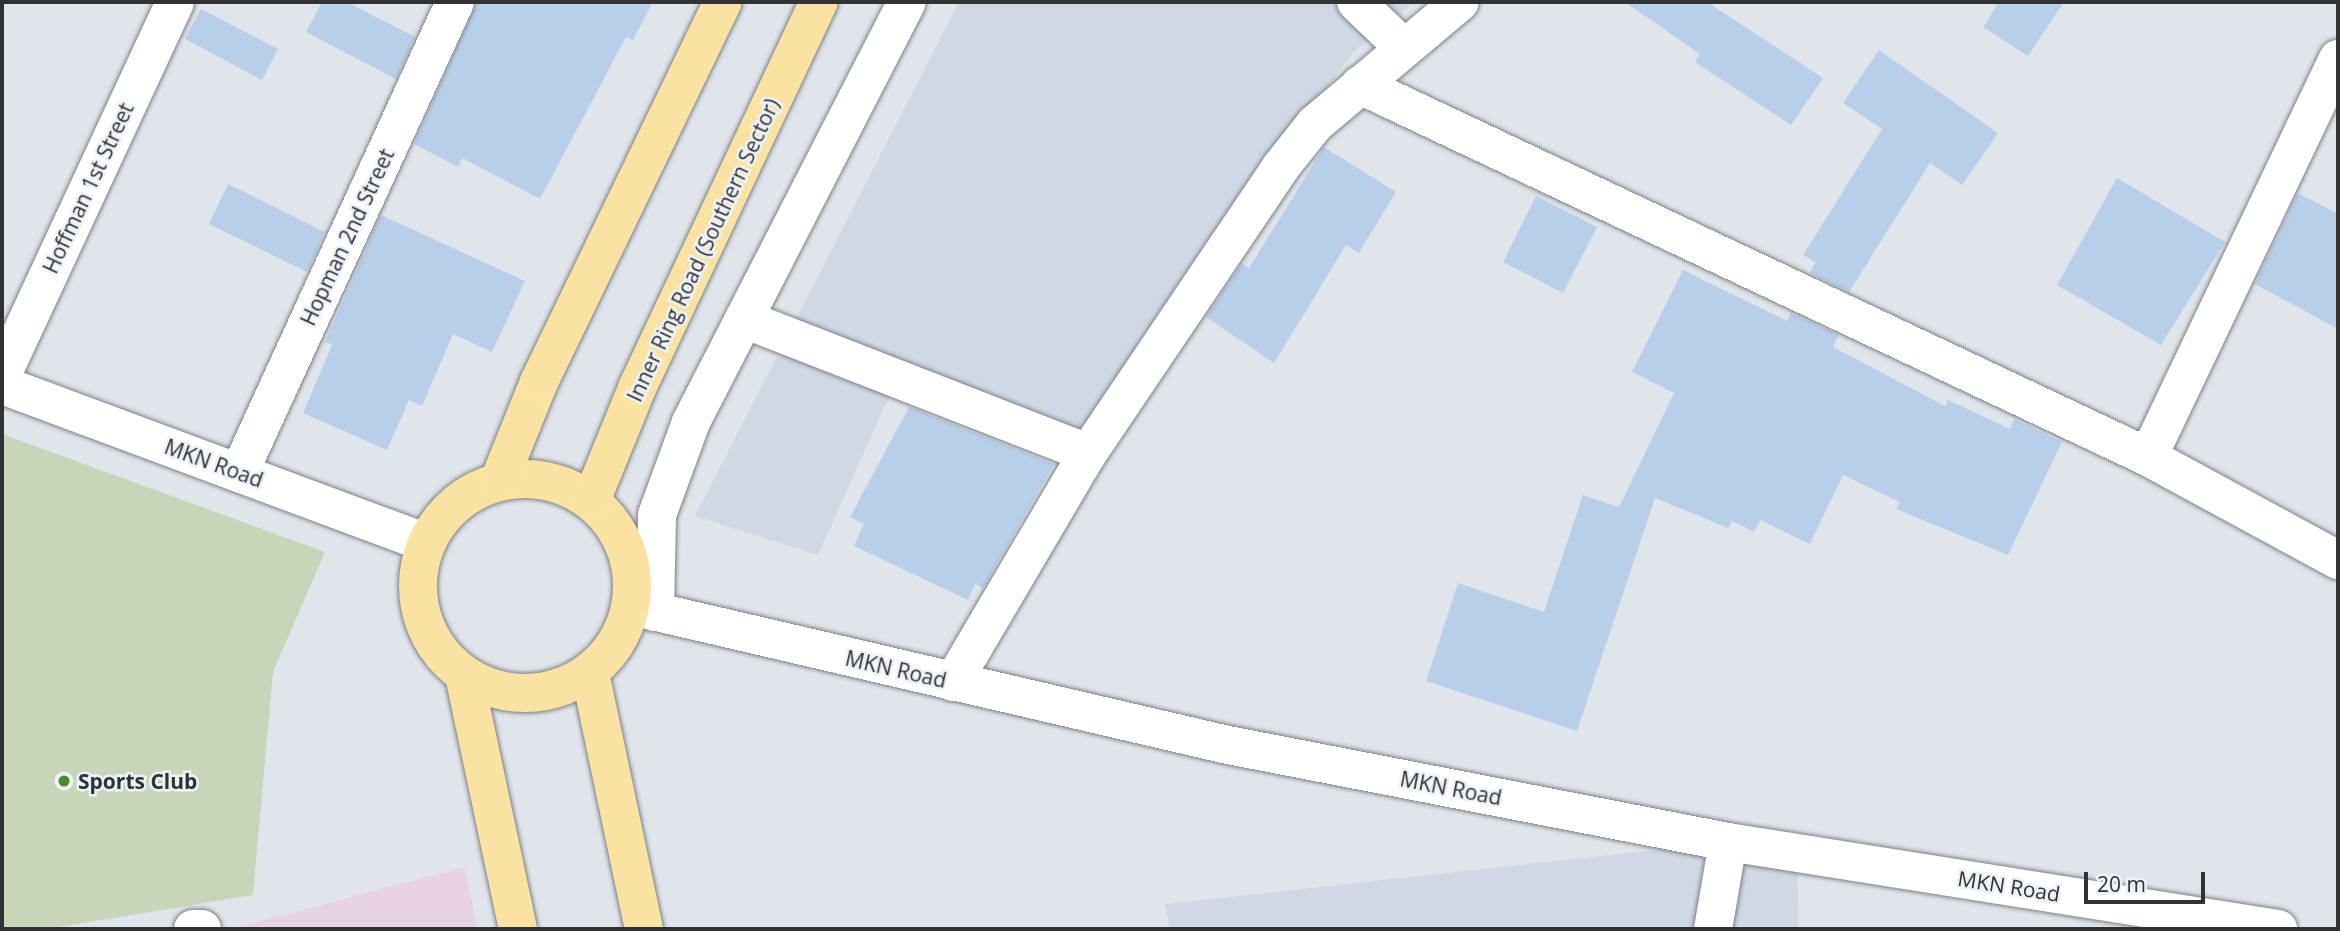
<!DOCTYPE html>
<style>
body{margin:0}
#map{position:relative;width:2340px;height:931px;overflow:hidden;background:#e0e5eb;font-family:"Open Sans",sans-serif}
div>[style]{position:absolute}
.commercial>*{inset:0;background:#e7d3e3}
.built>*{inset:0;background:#cfd9e5}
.green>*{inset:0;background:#c8d5b8}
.building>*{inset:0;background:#b8cfea}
.roads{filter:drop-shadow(0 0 2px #7c8186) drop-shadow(0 0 2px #7c8186)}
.minor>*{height:38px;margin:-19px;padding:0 19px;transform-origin:19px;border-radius:19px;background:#fff}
.major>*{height:38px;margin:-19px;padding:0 19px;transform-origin:19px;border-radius:19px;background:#fae3a2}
.major>.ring{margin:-19px;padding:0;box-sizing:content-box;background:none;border:38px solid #fae3a2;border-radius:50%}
.dots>*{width:19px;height:19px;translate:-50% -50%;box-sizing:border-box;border:4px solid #edf2f8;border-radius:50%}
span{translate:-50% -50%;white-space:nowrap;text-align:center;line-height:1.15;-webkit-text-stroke:5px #edf2f8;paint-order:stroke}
.street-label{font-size:21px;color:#303234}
.poi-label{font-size:21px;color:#303234;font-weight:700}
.left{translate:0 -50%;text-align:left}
.frame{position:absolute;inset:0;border:4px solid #303234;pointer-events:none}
.scale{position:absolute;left:2084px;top:872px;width:121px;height:32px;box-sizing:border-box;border:4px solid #303234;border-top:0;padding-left:9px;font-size:21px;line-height:24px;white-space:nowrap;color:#303234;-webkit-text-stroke:5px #edf2f8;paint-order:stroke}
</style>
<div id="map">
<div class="commercial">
<div style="clip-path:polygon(465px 867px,477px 929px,230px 929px)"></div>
</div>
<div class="built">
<div style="clip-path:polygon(959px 2px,1414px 2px,1356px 50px,1215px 228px,1076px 437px,900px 372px,818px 555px,695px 516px)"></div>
<div style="clip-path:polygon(1693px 846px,1797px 863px,1799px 929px,1170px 929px,1165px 904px)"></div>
</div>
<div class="green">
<div style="clip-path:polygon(2px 434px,325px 552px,273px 672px,253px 895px,47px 929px,2px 929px)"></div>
</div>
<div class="building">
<div style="clip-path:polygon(322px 2px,347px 2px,415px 37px,396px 79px,306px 32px)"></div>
<div style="clip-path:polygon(477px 2px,653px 2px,633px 40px,626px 37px,540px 199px,462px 158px,458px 167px,414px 144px)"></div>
<div style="clip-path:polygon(1625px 2px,1707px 2px,1823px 78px,1791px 125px,1695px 62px,1700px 54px)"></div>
<div style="clip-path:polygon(1999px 2px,2064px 2px,2028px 56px,1983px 27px)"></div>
<div style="clip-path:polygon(201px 9px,278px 49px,262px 80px,185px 39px)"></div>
<div style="clip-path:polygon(1879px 50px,1998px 133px,1962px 185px,1930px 163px,1849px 292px,1810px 273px,1815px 262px,1803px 255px,1882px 129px,1843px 103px)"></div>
<div style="clip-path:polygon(1324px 147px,1396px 192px,1359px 253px,1346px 245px,1274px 363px,1206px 317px,1242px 263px,1249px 268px)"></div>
<div style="clip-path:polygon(2117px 178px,2225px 242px,2161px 345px,2057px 285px)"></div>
<div style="clip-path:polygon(228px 184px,325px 232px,307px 272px,209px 224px)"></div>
<div style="clip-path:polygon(2298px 193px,2338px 214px,2338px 329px,2255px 284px)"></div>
<div style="clip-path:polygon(1536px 196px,1597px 227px,1563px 293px,1503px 262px)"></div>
<div style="clip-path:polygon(381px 215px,525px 281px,492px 352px,453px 334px,422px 406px,409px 400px,387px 450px,303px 413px,332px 345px,325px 342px)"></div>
<div style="clip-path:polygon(1683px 270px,1787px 321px,1791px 313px,1839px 335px,1833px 347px,1945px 406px,1948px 400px,2010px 429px,2014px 419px,2062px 442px,2008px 555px,1896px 509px,1900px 502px,1843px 475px,1810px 544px,1760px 520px,1754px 532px,1732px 521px,1728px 528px,1655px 498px,1577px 731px,1426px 681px,1458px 583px,1544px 612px,1583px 495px,1619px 507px,1674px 393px,1632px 372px)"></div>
<div style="clip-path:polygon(909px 407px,1054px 464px,983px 588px,975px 584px,968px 600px,854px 546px,864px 524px,850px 517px)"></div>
</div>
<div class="roads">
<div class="minor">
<div style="left:1356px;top:2px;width:66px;rotate:43.8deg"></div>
<div style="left:1360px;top:85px;width:871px;rotate:25.27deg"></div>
<div style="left:2148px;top:457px;width:216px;rotate:28.5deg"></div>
<div style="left:744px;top:319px;width:369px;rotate:21.3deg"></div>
<div style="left:2px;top:375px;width:411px;rotate:-65.1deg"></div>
<div style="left:2px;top:385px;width:451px;rotate:20.4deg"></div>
<div style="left:2148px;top:457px;width:441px;rotate:-64.5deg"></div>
<div style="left:239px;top:473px;width:518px;rotate:-65.36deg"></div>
<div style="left:631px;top:606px;width:613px;rotate:13.11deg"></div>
<div style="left:1228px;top:745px;width:509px;rotate:10.98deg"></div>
<div style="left:1728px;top:842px;width:557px;rotate:8.99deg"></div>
<div style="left:655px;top:612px;width:97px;rotate:-88.8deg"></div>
<div style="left:657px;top:515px;width:99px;rotate:-69.9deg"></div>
<div style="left:691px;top:422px;width:472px;rotate:-62.8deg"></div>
<div style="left:953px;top:682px;width:266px;rotate:-59.5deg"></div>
<div style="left:1088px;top:453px;width:344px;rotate:-56deg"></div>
<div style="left:1280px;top:168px;width:56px;rotate:-51.5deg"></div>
<div style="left:1315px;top:124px;width:189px;rotate:-40.1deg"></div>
<div style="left:193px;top:929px;width:9px"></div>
<div style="left:1713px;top:929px;width:88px;rotate:-80.2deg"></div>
</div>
<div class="major">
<div class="ring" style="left:418px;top:479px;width:176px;height:176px"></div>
<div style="left:499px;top:481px;width:107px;rotate:-68deg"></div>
<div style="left:539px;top:382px;width:422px;rotate:-64.2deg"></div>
<div style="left:591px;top:501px;width:124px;rotate:-67.8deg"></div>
<div style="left:638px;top:386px;width:425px;rotate:-64.8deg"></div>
<div style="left:590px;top:673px;width:262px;rotate:78.1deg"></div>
<div style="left:464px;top:675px;width:260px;rotate:78deg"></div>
</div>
</div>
<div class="dots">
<div style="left:64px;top:781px;background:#4b8c2f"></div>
</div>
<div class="street-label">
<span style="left:88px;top:188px;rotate:-65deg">Hoffman 1st Street</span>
<span style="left:347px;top:237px;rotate:-65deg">Hopman 2nd Street</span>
<span style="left:703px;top:250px;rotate:-65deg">Inner Ring Road (Southern Sector)</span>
<span style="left:214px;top:463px;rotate:20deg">MKN Road</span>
<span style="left:896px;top:669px;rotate:13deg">MKN Road</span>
<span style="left:1451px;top:788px;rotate:11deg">MKN Road</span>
<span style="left:2009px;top:886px;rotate:9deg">MKN Road</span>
</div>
<div class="poi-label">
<span class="left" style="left:78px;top:781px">Sports Club</span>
</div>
<div class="frame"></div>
<div class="scale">20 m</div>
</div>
